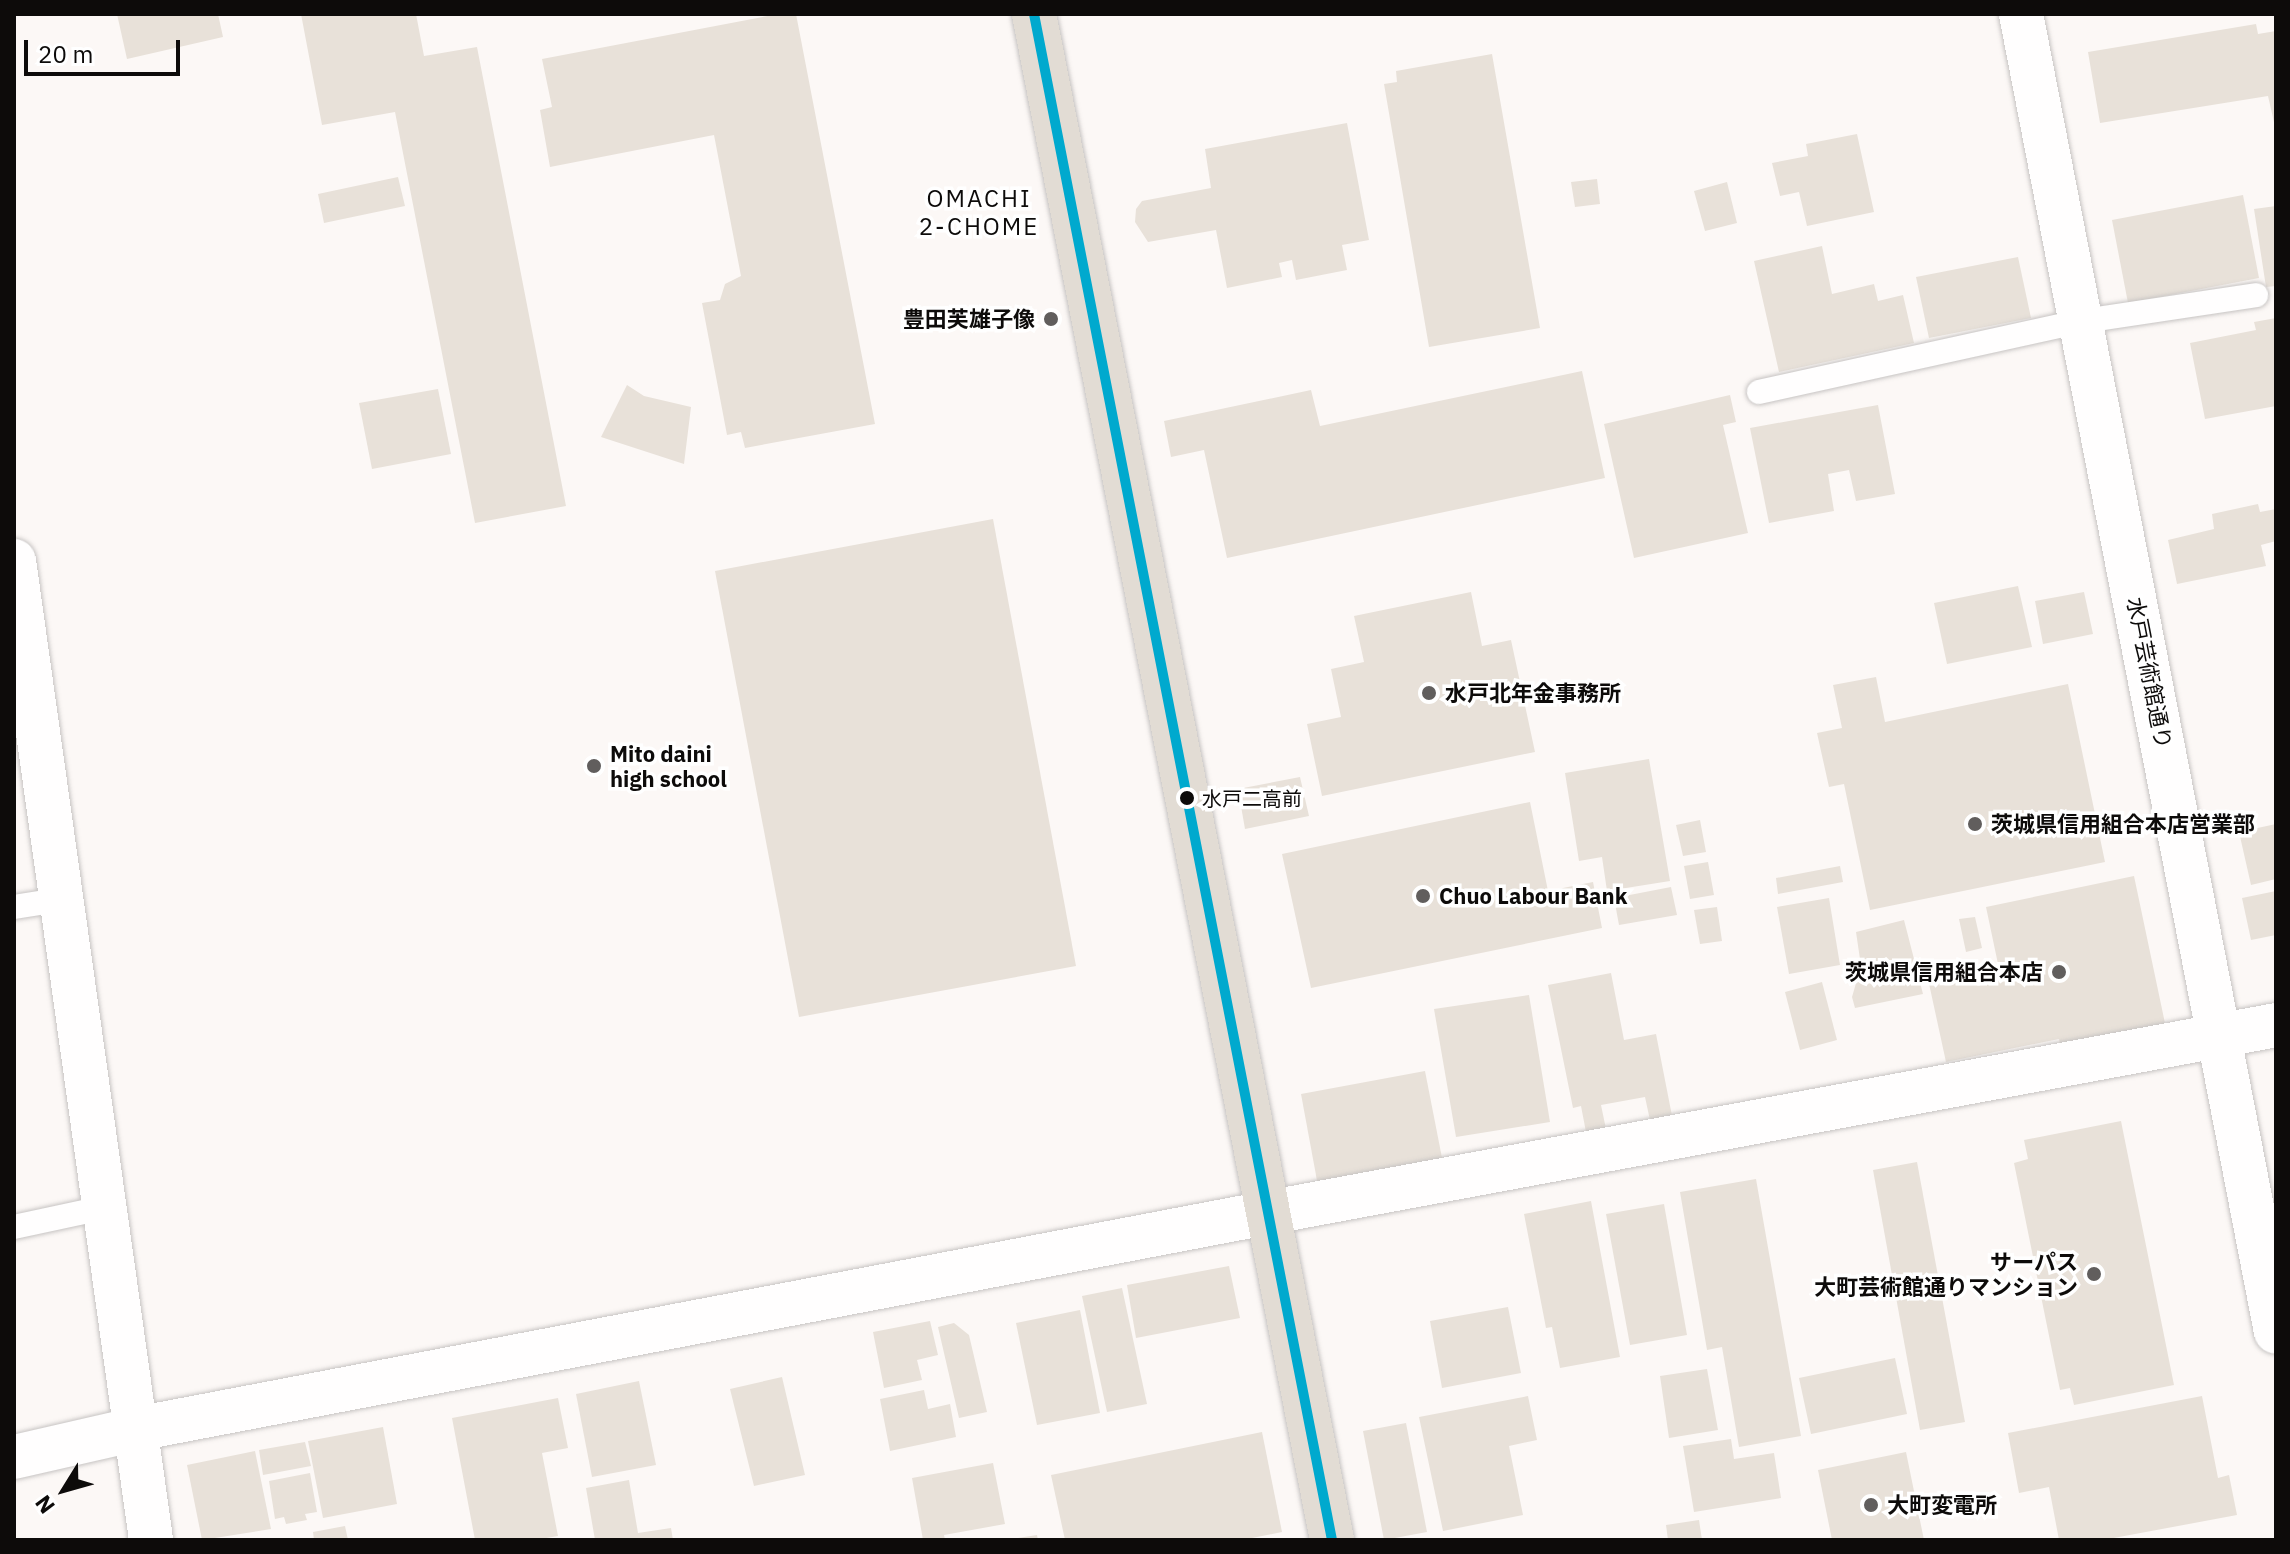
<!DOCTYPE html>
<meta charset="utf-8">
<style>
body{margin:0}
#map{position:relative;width:2290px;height:1554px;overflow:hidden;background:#fcf8f6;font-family:"IBM Plex Sans","Noto Sans JP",sans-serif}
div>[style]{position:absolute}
.building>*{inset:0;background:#e8e1d9}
.roads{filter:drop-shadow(0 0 2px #c7c4c3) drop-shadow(0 0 2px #c7c4c3)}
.service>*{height:24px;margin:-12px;padding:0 12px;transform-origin:12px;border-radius:12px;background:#fffefe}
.minor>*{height:44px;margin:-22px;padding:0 22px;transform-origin:22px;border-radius:22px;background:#fffefe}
.tertiary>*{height:44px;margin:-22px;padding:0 22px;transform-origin:22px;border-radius:22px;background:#fffefe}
.trunk>*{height:44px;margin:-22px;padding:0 22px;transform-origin:22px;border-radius:22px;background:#e2dcd4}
.bus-1>*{height:10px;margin:-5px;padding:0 5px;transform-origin:5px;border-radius:5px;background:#00a9ce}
.dots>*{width:22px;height:22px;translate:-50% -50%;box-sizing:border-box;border:4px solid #fff;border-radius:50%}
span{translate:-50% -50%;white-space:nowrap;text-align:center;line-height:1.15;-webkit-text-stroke:7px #fff;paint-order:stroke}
.bus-label{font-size:20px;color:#0d0b0a}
.left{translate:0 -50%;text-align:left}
.poi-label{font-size:22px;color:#0d0b0a;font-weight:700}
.right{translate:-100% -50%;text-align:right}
.street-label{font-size:22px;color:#0d0b0a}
.neighbourhood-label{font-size:24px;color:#0d0b0a;letter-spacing:2px}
.frame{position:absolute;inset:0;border:16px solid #0d0b0a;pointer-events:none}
.north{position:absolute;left:24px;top:1450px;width:80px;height:80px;-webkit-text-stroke:6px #fff;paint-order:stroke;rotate:233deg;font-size:22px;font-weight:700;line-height:32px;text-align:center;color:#0d0b0a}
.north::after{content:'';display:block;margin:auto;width:28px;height:36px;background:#0d0b0a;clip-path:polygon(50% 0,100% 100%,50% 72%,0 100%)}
.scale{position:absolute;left:24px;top:40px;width:156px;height:36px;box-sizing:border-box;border:4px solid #0d0b0a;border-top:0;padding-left:10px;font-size:24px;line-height:28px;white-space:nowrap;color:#0d0b0a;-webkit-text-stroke:6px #fff;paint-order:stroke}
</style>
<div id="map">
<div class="building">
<div style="clip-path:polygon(117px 14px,218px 14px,223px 37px,127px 59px)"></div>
<div style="clip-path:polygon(301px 14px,416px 14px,424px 56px,477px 47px,566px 506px,475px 523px,395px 112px,322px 125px)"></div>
<div style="clip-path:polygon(778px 14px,796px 14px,875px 424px,745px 448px,741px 432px,727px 435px,702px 303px,720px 300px,725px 284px,741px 276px,714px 135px,550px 167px,540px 110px,552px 107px,542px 59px)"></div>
<div style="clip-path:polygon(2256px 24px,2258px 34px,2276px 31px,2276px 131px,2268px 96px,2100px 123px,2088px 52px)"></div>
<div style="clip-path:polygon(1492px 54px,1540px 328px,1429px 347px,1384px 84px,1397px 82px,1396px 71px)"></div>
<div style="clip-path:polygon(1347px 123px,1369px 240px,1342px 245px,1347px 270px,1296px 280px,1292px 260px,1279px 263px,1282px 277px,1227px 288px,1216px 230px,1148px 242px,1135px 222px,1136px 209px,1142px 201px,1211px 188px,1205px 149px)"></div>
<div style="clip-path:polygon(1857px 134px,1874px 212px,1807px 226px,1799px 192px,1780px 196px,1772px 163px,1808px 156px,1806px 144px)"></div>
<div style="clip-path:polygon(398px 177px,405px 206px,324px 223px,318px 194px)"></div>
<div style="clip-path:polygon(1597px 179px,1600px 204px,1575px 207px,1571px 182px)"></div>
<div style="clip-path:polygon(1727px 182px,1737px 223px,1705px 231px,1694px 191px)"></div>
<div style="clip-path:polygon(2243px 195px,2259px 278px,2128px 303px,2112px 220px)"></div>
<div style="clip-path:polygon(2276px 206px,2276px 286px,2266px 287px,2254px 209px)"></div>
<div style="clip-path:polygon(1822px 246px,1832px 294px,1874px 284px,1878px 301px,1903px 295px,1914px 343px,1779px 372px,1754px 261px)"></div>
<div style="clip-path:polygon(2018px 257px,2031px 318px,1929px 338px,1916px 277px)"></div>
<div style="clip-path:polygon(2276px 318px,2276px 406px,2205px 419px,2190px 343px,2256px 330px,2254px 322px)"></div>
<div style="clip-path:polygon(1582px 371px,1605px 478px,1227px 558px,1204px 450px,1171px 457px,1164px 421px,1311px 390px,1320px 426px)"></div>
<div style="clip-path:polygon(627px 385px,644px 396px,691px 407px,684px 464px,601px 437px)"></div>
<div style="clip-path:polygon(438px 389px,451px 454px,372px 469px,359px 403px)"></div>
<div style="clip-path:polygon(1730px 395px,1736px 422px,1723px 425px,1748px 533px,1634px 558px,1604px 424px)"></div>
<div style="clip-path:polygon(1878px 405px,1895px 494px,1856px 501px,1849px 470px,1828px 474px,1834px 511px,1769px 523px,1750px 428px)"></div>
<div style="clip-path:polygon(2258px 504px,2260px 512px,2276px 509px,2276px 541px,2261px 545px,2266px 566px,2177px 584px,2168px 540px,2214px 529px,2212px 514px)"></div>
<div style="clip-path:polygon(993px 519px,1076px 966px,799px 1017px,715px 571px)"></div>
<div style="clip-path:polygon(2018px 586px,2032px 647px,1947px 664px,1934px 603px)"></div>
<div style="clip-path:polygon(1471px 592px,1482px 646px,1511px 640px,1535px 752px,1322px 796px,1307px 724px,1341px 717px,1331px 669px,1364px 662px,1354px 616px)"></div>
<div style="clip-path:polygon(2084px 592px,2093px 634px,2043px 644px,2035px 601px)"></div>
<div style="clip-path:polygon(1876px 677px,1885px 722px,2068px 684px,2105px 862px,1870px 910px,1844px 784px,1829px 787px,1817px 733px,1842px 728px,1833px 685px)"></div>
<div style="clip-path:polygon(1649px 759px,1670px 881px,1607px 891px,1602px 857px,1579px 861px,1565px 773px)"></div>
<div style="clip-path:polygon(1300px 777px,1309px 816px,1245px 829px,1238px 789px)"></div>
<div style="clip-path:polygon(1530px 802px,1548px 891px,1593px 882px,1602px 928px,1311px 988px,1282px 854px)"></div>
<div style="clip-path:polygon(1700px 820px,1706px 852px,1683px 856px,1676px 825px)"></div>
<div style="clip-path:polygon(2276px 824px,2276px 879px,2251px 885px,2239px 832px)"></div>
<div style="clip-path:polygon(1708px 862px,1714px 895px,1690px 899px,1684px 866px)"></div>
<div style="clip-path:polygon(1840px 866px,1843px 882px,1778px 894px,1776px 878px)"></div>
<div style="clip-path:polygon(2134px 876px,2166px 1028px,2061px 1050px,2059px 1039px,1946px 1062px,1928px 979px,1998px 964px,1986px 907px)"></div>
<div style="clip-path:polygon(1671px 887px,1677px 915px,1619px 925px,1614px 898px)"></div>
<div style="clip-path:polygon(2276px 891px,2276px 935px,2251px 940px,2242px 898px)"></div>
<div style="clip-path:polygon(1829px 898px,1840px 965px,1789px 974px,1777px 907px)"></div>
<div style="clip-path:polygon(1717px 907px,1722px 941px,1700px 944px,1694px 910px)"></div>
<div style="clip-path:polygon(1975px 917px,1982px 948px,1966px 952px,1959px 919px)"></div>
<div style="clip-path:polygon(1904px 920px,1923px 994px,1855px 1008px,1852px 997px,1861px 966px,1856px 932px)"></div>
<div style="clip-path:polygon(1611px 973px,1624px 1040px,1656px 1034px,1673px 1121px,1651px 1125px,1645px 1097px,1601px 1105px,1606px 1129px,1586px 1132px,1581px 1106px,1573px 1108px,1548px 985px)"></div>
<div style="clip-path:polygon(1822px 982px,1837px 1040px,1800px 1050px,1785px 992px)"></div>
<div style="clip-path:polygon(1529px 995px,1550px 1122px,1456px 1137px,1434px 1009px)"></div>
<div style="clip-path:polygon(1425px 1071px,1443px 1163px,1318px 1186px,1301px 1094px)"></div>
<div style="clip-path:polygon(2121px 1121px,2174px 1385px,2074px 1405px,2070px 1388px,2060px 1390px,2014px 1163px,2028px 1159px,2024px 1140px)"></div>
<div style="clip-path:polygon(1917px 1162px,1965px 1422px,1920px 1430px,1873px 1170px)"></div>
<div style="clip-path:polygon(1756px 1179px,1801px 1436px,1739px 1447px,1722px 1347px,1707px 1350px,1680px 1192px)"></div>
<div style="clip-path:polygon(1591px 1201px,1620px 1357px,1560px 1368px,1552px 1327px,1546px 1328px,1524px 1214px)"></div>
<div style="clip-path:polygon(1664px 1204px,1687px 1335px,1630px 1345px,1606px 1214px)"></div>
<div style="clip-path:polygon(1229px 1266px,1240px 1318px,1136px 1338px,1127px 1285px)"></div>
<div style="clip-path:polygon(1122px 1288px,1147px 1404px,1107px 1412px,1082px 1296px)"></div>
<div style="clip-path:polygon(1508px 1307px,1521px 1373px,1442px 1388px,1430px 1321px)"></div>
<div style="clip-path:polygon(1080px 1310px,1100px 1413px,1037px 1425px,1016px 1323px)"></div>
<div style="clip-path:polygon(930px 1321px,938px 1355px,917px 1360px,922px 1380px,884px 1388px,873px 1332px)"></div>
<div style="clip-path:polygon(954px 1323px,969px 1335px,987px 1412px,959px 1418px,938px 1327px)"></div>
<div style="clip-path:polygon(1895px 1358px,1907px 1414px,1811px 1434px,1799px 1378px)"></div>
<div style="clip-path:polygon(1707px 1369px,1718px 1430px,1669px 1438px,1660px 1376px)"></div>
<div style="clip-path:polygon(782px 1377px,805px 1475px,754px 1486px,730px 1389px)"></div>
<div style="clip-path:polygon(639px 1381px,656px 1465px,592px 1477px,576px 1394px)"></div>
<div style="clip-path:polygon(924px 1390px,928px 1409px,950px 1404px,956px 1437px,890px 1451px,880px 1399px)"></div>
<div style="clip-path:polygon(1528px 1396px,1537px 1440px,1509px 1446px,1523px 1515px,1443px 1531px,1419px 1417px)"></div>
<div style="clip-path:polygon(2202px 1396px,2218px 1478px,2229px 1475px,2237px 1515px,2103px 1540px,2059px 1540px,2049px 1487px,2019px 1493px,2008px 1433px)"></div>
<div style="clip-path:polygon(558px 1398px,568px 1448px,542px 1453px,558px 1536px,535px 1540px,475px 1540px,452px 1418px)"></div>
<div style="clip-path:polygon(1406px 1423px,1427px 1532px,1384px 1540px,1363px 1431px)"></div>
<div style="clip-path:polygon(383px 1427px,397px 1504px,323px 1518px,308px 1441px)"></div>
<div style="clip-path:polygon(1262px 1432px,1282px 1532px,1242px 1540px,1065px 1540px,1051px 1475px)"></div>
<div style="clip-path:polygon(1731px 1439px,1734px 1459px,1774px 1453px,1781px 1498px,1694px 1512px,1683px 1446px)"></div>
<div style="clip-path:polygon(305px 1442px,311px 1466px,263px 1475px,259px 1450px)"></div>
<div style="clip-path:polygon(255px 1451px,271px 1529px,202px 1540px,187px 1465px)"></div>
<div style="clip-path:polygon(1906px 1452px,1924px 1540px,1832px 1540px,1818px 1470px)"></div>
<div style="clip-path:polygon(993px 1463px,1005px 1524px,944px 1535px,945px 1540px,923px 1540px,912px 1478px)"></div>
<div style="clip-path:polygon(310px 1473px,317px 1512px,305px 1514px,307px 1520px,286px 1524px,284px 1517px,275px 1519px,269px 1481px)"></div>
<div style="clip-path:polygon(629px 1480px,638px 1533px,671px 1528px,673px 1540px,595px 1540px,586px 1488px)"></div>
<div style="clip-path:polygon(1699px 1520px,1702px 1540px,1668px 1540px,1666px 1525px)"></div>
<div style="clip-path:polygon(345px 1526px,348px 1540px,314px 1540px,313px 1532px)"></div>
<div style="clip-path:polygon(1037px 1535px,1038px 1540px,1018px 1540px,1018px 1538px)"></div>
</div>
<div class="roads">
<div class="service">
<div style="left:1759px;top:392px;width:332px;rotate:-12.4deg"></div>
<div style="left:2083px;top:321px;width:175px;rotate:-8.5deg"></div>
<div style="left:14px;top:907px;width:51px;rotate:-9.1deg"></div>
<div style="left:14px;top:1227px;width:95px;rotate:-12.1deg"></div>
</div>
<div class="minor">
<div style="left:14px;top:1457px;width:125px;rotate:-12.9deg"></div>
<div style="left:136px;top:1429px;width:1150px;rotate:-10.82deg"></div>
<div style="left:1266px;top:1213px;width:1027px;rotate:-10.54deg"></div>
</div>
<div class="tertiary">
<div style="left:2021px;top:14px;width:1342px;rotate:79.05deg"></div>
<div style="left:14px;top:561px;width:989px;rotate:82.03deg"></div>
</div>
<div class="trunk">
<div style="left:1034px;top:14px;width:1555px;rotate:78.95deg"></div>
</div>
</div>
<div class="bus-1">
<div style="left:1034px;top:14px;width:1555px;rotate:78.95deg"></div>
</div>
<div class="dots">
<div style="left:1051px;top:319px;background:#615e5d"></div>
<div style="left:1429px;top:693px;background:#615e5d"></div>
<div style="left:594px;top:766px;background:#615e5d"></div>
<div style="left:1187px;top:798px;background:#0d0b0a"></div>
<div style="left:1975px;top:824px;background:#615e5d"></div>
<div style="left:1423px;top:896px;background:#615e5d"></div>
<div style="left:2059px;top:972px;background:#615e5d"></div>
<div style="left:2094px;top:1274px;background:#615e5d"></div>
<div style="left:1871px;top:1505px;background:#615e5d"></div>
</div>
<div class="bus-label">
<span class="left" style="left:1202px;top:798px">水戸二高前</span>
</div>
<div class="poi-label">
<span class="right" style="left:1035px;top:319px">豊田芙雄子像</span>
<span class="left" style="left:1445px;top:693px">水戸北年金事務所</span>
<span class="left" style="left:610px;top:766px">Mito daini<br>high school</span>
<span class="left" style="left:1991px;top:824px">茨城県信用組合本店営業部</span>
<span class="left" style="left:1439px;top:896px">Chuo Labour Bank</span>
<span class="right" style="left:2043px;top:972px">茨城県信用組合本店</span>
<span class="right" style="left:2078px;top:1274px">サーパス<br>大町芸術館通りマンション</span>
<span class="left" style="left:1887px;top:1505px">大町変電所</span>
</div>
<div class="street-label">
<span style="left:2150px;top:673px;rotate:79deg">水戸芸術館通り</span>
</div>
<div class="neighbourhood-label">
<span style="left:979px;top:213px">OMACHI<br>2-CHOME</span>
</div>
<div class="frame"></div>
<div class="north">N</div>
<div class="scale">20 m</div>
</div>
